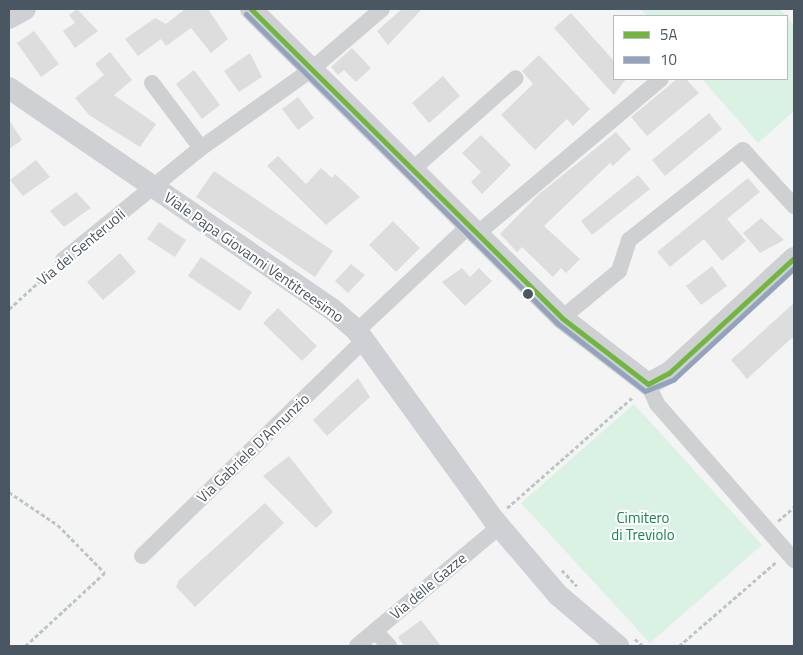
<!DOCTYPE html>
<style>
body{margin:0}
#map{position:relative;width:803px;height:655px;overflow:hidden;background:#f4f4f4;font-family:"Titillium Web",sans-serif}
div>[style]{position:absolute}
.green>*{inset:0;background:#d9f2e3}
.building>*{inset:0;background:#ddddde}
.path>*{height:2.5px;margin-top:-1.25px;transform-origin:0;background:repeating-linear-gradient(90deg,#bcc7c4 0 4px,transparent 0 6.5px)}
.street>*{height:16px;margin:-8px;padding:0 8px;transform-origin:8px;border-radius:8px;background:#ced0d2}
.secondary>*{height:22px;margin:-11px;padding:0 11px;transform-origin:11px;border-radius:11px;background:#ced0d4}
.bus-1>*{height:5px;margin:-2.5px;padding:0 2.5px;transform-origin:2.5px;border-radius:2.5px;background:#71b73f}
.bus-2>*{height:5px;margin:-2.5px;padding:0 2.5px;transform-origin:2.5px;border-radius:2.5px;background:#93a3bd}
.dots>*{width:14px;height:14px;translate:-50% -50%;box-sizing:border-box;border:2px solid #fff;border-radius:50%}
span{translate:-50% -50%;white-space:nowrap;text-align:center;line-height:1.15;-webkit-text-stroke:4px #fff;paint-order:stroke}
.street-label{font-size:15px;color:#4a5661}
.park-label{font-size:15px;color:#17864f}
.frame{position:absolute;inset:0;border:10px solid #4a5661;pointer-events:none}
.legend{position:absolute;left:613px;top:15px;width:175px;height:65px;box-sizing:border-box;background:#fff;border:1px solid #b7bbc0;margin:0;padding:6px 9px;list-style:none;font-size:15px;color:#4a5661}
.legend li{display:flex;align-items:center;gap:10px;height:25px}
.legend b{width:25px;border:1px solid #b7bbc0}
</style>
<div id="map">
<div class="green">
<div style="clip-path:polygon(640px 9px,780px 9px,786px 16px,647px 16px)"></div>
<div style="clip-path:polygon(787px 17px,794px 25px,794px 111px,758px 143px,702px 79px,787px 79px)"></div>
<div style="clip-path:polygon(634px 404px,762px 545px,650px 643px,521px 503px)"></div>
</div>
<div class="building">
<div style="clip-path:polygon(77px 9px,98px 31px,75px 48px,63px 31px,75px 23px,69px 15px)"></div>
<div style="clip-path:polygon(185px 9px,208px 9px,228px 39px,211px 53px,191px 28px,166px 46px,161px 39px,138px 56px,125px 39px,155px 18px,166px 24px)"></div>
<div style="clip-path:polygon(402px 9px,422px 9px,388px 45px,377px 31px)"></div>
<div style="clip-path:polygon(571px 13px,614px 61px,614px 79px,626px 79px,614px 95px,554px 28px)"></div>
<div style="clip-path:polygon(34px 31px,59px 64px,41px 77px,17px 43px)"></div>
<div style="clip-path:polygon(352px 48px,371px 68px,356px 82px,344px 70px,338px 75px,331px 67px)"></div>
<div style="clip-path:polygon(110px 52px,132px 80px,114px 95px,156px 124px,140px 147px,89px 115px,75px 98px,104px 75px,95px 64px)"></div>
<div style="clip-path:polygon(250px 53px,262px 77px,239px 92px,224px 71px)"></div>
<div style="clip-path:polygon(539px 55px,590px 109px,573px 126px,567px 119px,535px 150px,501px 115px,533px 84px,522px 71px)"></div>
<div style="clip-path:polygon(194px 70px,220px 105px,202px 119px,176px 84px)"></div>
<div style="clip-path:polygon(443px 76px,460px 96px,429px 123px,412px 103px)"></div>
<div style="clip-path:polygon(677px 79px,686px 79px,699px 93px,647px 136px,631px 117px)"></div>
<div style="clip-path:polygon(298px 97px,314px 118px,298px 130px,282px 109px)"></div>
<div style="clip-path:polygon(709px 113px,722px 129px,665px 176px,652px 160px)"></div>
<div style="clip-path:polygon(9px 120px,22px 140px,9px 149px)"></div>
<div style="clip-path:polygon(616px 132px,631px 149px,613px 166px,610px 163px,544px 226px,580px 259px,566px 273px,561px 268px,553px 277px,522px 247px,517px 252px,500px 234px,538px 195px)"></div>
<div style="clip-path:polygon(481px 135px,511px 165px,482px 194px,471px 182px,481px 172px,462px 153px)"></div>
<div style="clip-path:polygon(278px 156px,306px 184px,321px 168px,332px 178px,335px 174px,360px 197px,326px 225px,267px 166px)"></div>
<div style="clip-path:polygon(36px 160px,50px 177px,23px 196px,10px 180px)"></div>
<div style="clip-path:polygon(214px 171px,333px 251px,315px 277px,196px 197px)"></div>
<div style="clip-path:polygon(638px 175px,650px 189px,592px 235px,581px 221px)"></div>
<div style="clip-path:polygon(748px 178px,760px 192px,727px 219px,746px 241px,722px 261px,704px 239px,670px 267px,657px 252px)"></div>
<div style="clip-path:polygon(76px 192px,91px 208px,64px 227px,50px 211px)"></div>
<div style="clip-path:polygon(761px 218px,784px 240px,760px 253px,743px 233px)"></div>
<div style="clip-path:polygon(393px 221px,420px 248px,396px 272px,369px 245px)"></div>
<div style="clip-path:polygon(159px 222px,186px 240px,175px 257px,147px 239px)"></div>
<div style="clip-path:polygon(120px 253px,136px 272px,103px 300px,87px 282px)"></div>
<div style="clip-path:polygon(201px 257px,252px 292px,240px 311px,188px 276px)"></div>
<div style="clip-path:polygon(351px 264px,365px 275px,348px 293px,335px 281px)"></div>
<div style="clip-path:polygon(712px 266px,727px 286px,701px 305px,686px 286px)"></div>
<div style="clip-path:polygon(462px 268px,470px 277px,479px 268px,492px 281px,465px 306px,442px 282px)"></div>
<div style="clip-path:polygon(794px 303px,794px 336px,747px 379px,731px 360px)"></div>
<div style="clip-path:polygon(278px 308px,317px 346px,302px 361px,263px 323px)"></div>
<div style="clip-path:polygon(358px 378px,370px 397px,327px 436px,313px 420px)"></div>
<div style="clip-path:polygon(289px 456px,333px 512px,316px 528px,263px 476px)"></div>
<div style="clip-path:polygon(265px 503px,284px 523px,195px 607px,176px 587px,179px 580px)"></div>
<div style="clip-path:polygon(421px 620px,441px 646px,404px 646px,398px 637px)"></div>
</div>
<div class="path">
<div style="left:9px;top:309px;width:58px;rotate:-42.2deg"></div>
<div style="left:9px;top:492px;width:59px;rotate:34deg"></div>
<div style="left:58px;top:525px;width:67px;rotate:45.6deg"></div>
<div style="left:105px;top:573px;width:108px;rotate:137.3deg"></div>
<div style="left:507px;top:508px;width:169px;rotate:-41.4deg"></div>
<div style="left:778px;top:521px;width:21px;rotate:-41deg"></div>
<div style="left:562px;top:570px;width:22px;rotate:47deg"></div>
<div style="left:635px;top:639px;width:11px;rotate:41deg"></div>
<div style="left:679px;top:646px;width:128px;rotate:-40.9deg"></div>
</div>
<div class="street">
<div style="left:152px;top:83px;width:81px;rotate:53deg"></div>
<div style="left:413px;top:169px;width:137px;rotate:-41.5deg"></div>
<div style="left:478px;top:233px;width:239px;rotate:-40.1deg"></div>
<div style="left:63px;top:260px;width:178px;rotate:-39.1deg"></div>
<div style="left:201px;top:148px;width:136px;rotate:-35.4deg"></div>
<div style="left:312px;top:69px;width:92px;rotate:-40.6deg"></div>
<div style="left:562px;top:318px;width:74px;rotate:-39.5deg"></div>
<div style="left:619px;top:271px;width:33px;rotate:-72deg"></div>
<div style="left:629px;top:240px;width:145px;rotate:-38.3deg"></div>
<div style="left:743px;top:150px;width:76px;rotate:47.7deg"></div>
<div style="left:357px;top:331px;width:155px;rotate:-43.2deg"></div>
<div style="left:648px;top:384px;width:22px;rotate:66deg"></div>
<div style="left:657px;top:404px;width:208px;rotate:48.7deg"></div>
<div style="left:142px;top:556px;width:310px;rotate:-44.2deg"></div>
<div style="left:375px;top:631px;width:21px;rotate:47deg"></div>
<div style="left:357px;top:646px;width:185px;rotate:-40deg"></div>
</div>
<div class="secondary">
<div style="left:251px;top:9px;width:438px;rotate:44.8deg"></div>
<div style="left:562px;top:318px;width:108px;rotate:37.5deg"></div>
<div style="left:648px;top:384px;width:24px;rotate:-28deg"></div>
<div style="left:669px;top:373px;width:170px;rotate:-42.6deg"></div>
<div style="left:9px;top:18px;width:18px;rotate:-29deg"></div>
<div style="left:9px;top:88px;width:391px;rotate:34.4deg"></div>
<div style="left:332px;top:309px;width:33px;rotate:41deg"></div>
<div style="left:357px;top:331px;width:233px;rotate:54.1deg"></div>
<div style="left:494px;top:520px;width:99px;rotate:49.5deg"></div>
<div style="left:558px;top:595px;width:79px;rotate:40.4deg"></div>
</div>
<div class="bus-1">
<div style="left:251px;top:9px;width:438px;rotate:44.8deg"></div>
<div style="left:562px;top:318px;width:108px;rotate:37.5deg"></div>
<div style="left:648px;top:384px;width:24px;rotate:-28deg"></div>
<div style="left:669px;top:373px;width:170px;rotate:-42.6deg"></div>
</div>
<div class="bus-2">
<div style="left:246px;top:14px;width:438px;rotate:44.8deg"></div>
<div style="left:557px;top:323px;width:111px;rotate:37.7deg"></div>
<div style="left:645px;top:391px;width:31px;rotate:-22deg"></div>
<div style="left:674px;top:379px;width:163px;rotate:-42.8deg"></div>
</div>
<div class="dots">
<div style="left:528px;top:294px;background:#4a5661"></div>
</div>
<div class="street-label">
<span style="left:81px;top:247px;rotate:-40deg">Via dei Senteruoli</span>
<span style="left:254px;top:257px;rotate:35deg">Viale Papa Giovanni Ventitreesimo</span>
<span style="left:253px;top:448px;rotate:-44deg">Via Gabriele D'Annunzio</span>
<span style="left:428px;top:586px;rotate:-40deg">Via delle Gazze</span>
</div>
<div class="park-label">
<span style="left:643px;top:526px">Cimitero<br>di Treviolo</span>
</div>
<div class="frame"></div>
<ul class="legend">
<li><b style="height:6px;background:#71b73f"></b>5A</li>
<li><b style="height:6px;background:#93a3bd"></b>10</li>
</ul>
</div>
